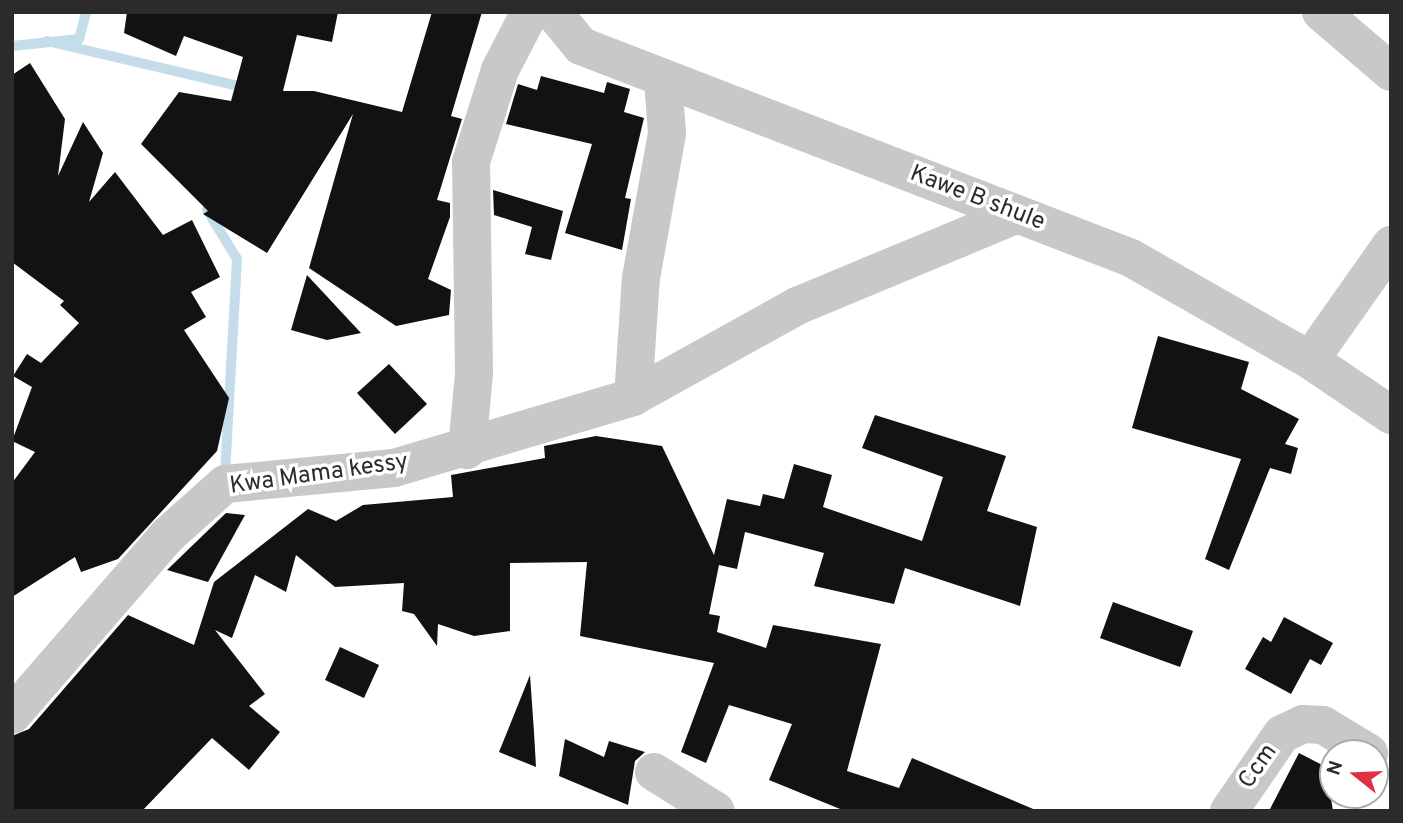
<!DOCTYPE html>
<style>
body{margin:0}
#map{position:relative;width:1403px;height:823px;overflow:hidden;background:#fff;font-family:Overpass,sans-serif}
div>[style]{position:absolute}
.stream>*{height:10px;margin:-5px;padding:0 5px;transform-origin:5px;border-radius:5px;background:#c5dce9}
.building>*{inset:0;background:#121212}
.minor>*{height:38px;margin:-19px;padding:0 19px;transform-origin:19px;border-radius:19px;background:#c8c8c8}
span{translate:-50% -50%;white-space:nowrap;text-align:center;line-height:1.15;-webkit-text-stroke:7px #fff;paint-order:stroke}
.street-label{font-size:24px;color:#2b2b2b}
.frame{position:absolute;inset:0;border:14px solid #2b2b2b;pointer-events:none}
.north{position:absolute;left:1319px;top:739px;width:70px;height:70px;box-sizing:border-box;background:#fff;border:2px solid #aaa;border-radius:50%;rotate:288deg;font-size:19px;font-weight:700;line-height:28px;text-align:center;color:#2b2b2b}
.north::after{content:'';display:block;margin:auto;width:24px;height:32px;background:#de3242;clip-path:polygon(50% 0,100% 100%,50% 72%,0 100%)}
</style>
<div id="map">
<div class="stream">
<div style="left:47px;top:41px;width:206px;rotate:13.2deg"></div>
<div style="left:12px;top:46px;width:67px;rotate:-6deg"></div>
<div style="left:79px;top:39px;width:28px;rotate:-75deg"></div>
<div style="left:207px;top:210px;width:57px;rotate:58.5deg"></div>
<div style="left:237px;top:259px;width:218px;rotate:93.2deg"></div>
</div>
<div class="building">
<div style="clip-path:polygon(127px 12px,338px 12px,332px 42px,297px 35px,283px 91px,314px 91px,402px 112px,432px 12px,482px 12px,451px 116px,462px 119px,437px 200px,450px 203px,450px 217px,428px 279px,451px 290px,449px 315px,396px 326px,309px 268px,353px 114px,267px 253px,203px 214px,208px 211px,141px 144px,179px 92px,231px 101px,243px 57px,184px 36px,176px 56px,124px 33px)"></div>
<div style="clip-path:polygon(30px 63px,65px 119px,58px 176px,83px 122px,103px 153px,89px 202px,115px 172px,163px 235px,192px 220px,220px 277px,191px 292px,206px 317px,184px 330px,229px 398px,217px 451px,118px 559px,81px 572px,75px 557px,12px 597px,12px 483px,35px 452px,12px 441px,32px 387px,13px 376px,27px 354px,41px 363px,79px 323px,60px 305px,64px 301px,12px 262px,12px 75px)"></div>
<div style="clip-path:polygon(541px 76px,604px 93px,607px 82px,630px 89px,624px 112px,644px 118px,625px 198px,631px 199px,622px 250px,565px 233px,592px 144px,506px 124px,518px 84px,537px 90px)"></div>
<div style="clip-path:polygon(493px 190px,563px 211px,551px 260px,525px 254px,532px 227px,494px 215px)"></div>
<div style="clip-path:polygon(307px 275px,361px 333px,327px 340px,291px 330px)"></div>
<div style="clip-path:polygon(1158px 336px,1249px 362px,1241px 389px,1299px 419px,1285px 444px,1298px 448px,1291px 474px,1270px 468px,1229px 570px,1205px 559px,1241px 459px,1132px 428px)"></div>
<div style="clip-path:polygon(389px 364px,427px 404px,395px 434px,357px 393px)"></div>
<div style="clip-path:polygon(875px 415px,1006px 456px,987px 511px,1037px 527px,1020px 606px,905px 568px,894px 604px,814px 586px,824px 553px,745px 532px,737px 569px,719px 565px,709px 614px,720px 616px,717px 632px,766px 648px,773px 625px,881px 644px,847px 771px,899px 788px,912px 758px,1038px 811px,845px 811px,769px 780px,792px 724px,729px 705px,706px 763px,681px 752px,714px 663px,580px 636px,587px 562px,510px 563px,510px 631px,474px 636px,438px 624px,437px 646px,414px 614px,402px 611px,404px 583px,335px 587px,296px 555px,286px 592px,255px 575px,232px 638px,215px 630px,265px 694px,249px 706px,280px 732px,249px 770px,212px 738px,142px 811px,12px 811px,12px 736px,29px 729px,128px 615px,194px 645px,214px 582px,308px 509px,336px 521px,363px 505px,453px 497px,451px 475px,545px 458px,544px 446px,596px 436px,662px 446px,714px 555px,727px 499px,760px 506px,763px 494px,784px 499px,794px 464px,832px 475px,823px 507px,922px 541px,943px 477px,862px 448px)"></div>
<div style="clip-path:polygon(226px 513px,245px 515px,208px 582px,167px 570px)"></div>
<div style="clip-path:polygon(1113px 602px,1193px 631px,1180px 667px,1100px 638px)"></div>
<div style="clip-path:polygon(1284px 617px,1333px 643px,1321px 665px,1310px 659px,1291px 694px,1245px 669px,1263px 637px,1271px 642px)"></div>
<div style="clip-path:polygon(340px 647px,379px 665px,364px 698px,325px 680px)"></div>
<div style="clip-path:polygon(530px 675px,534px 732px,536px 767px,499px 752px)"></div>
<div style="clip-path:polygon(565px 739px,604px 757px,609px 741px,645px 752px,635px 761px,628px 805px,559px 776px)"></div>
<div style="clip-path:polygon(1299px 753px,1326px 767px,1333px 811px,1269px 811px)"></div>
</div>
<div class="minor">
<div style="left:553px;top:12px;width:44px;rotate:50.5deg"></div>
<div style="left:581px;top:46px;width:589px;rotate:21.08deg"></div>
<div style="left:1131px;top:258px;width:206px;rotate:29.7deg"></div>
<div style="left:1310px;top:360px;width:98px;rotate:34.2deg"></div>
<div style="left:1321px;top:12px;width:92px;rotate:40.6deg"></div>
<div style="left:1310px;top:360px;width:141px;rotate:-54.8deg"></div>
<div style="left:633px;top:397px;width:119px;rotate:-86.2deg"></div>
<div style="left:641px;top:278px;width:147px;rotate:-79.8deg"></div>
<div style="left:667px;top:133px;width:53px;rotate:-94.3deg"></div>
<div style="left:467px;top:450px;width:77px;rotate:-84.8deg"></div>
<div style="left:474px;top:373px;width:211px;rotate:-90.8deg"></div>
<div style="left:471px;top:162px;width:96px;rotate:-72.5deg"></div>
<div style="left:500px;top:70px;width:65px;rotate:-62.7deg"></div>
<div style="left:12px;top:715px;width:238px;rotate:-49.1deg"></div>
<div style="left:168px;top:535px;width:76px;rotate:-41.8deg"></div>
<div style="left:225px;top:484px;width:170px;rotate:-5.4deg"></div>
<div style="left:394px;top:468px;width:249px;rotate:-16.5deg"></div>
<div style="left:633px;top:397px;width:188px;rotate:-29deg"></div>
<div style="left:797px;top:306px;width:237px;rotate:-22.6deg"></div>
<div style="left:654px;top:772px;width:73px;rotate:32.2deg"></div>
<div style="left:1229px;top:811px;width:93px;rotate:-55.5deg"></div>
<div style="left:1282px;top:734px;width:23px;rotate:-25deg"></div>
<div style="left:1303px;top:724px;width:20px;rotate:3deg"></div>
<div style="left:1323px;top:725px;width:54px;rotate:31.3deg"></div>
</div>
<div class="street-label">
<span style="left:977px;top:199px;rotate:21deg">Kawe B shule</span>
<span style="left:319px;top:475px;rotate:-8deg">Kwa Mama kessy</span>
<span style="left:1259px;top:767px;rotate:-55deg">Ccm</span>
</div>
<div class="frame"></div>
<div class="north">N</div>
</div>
